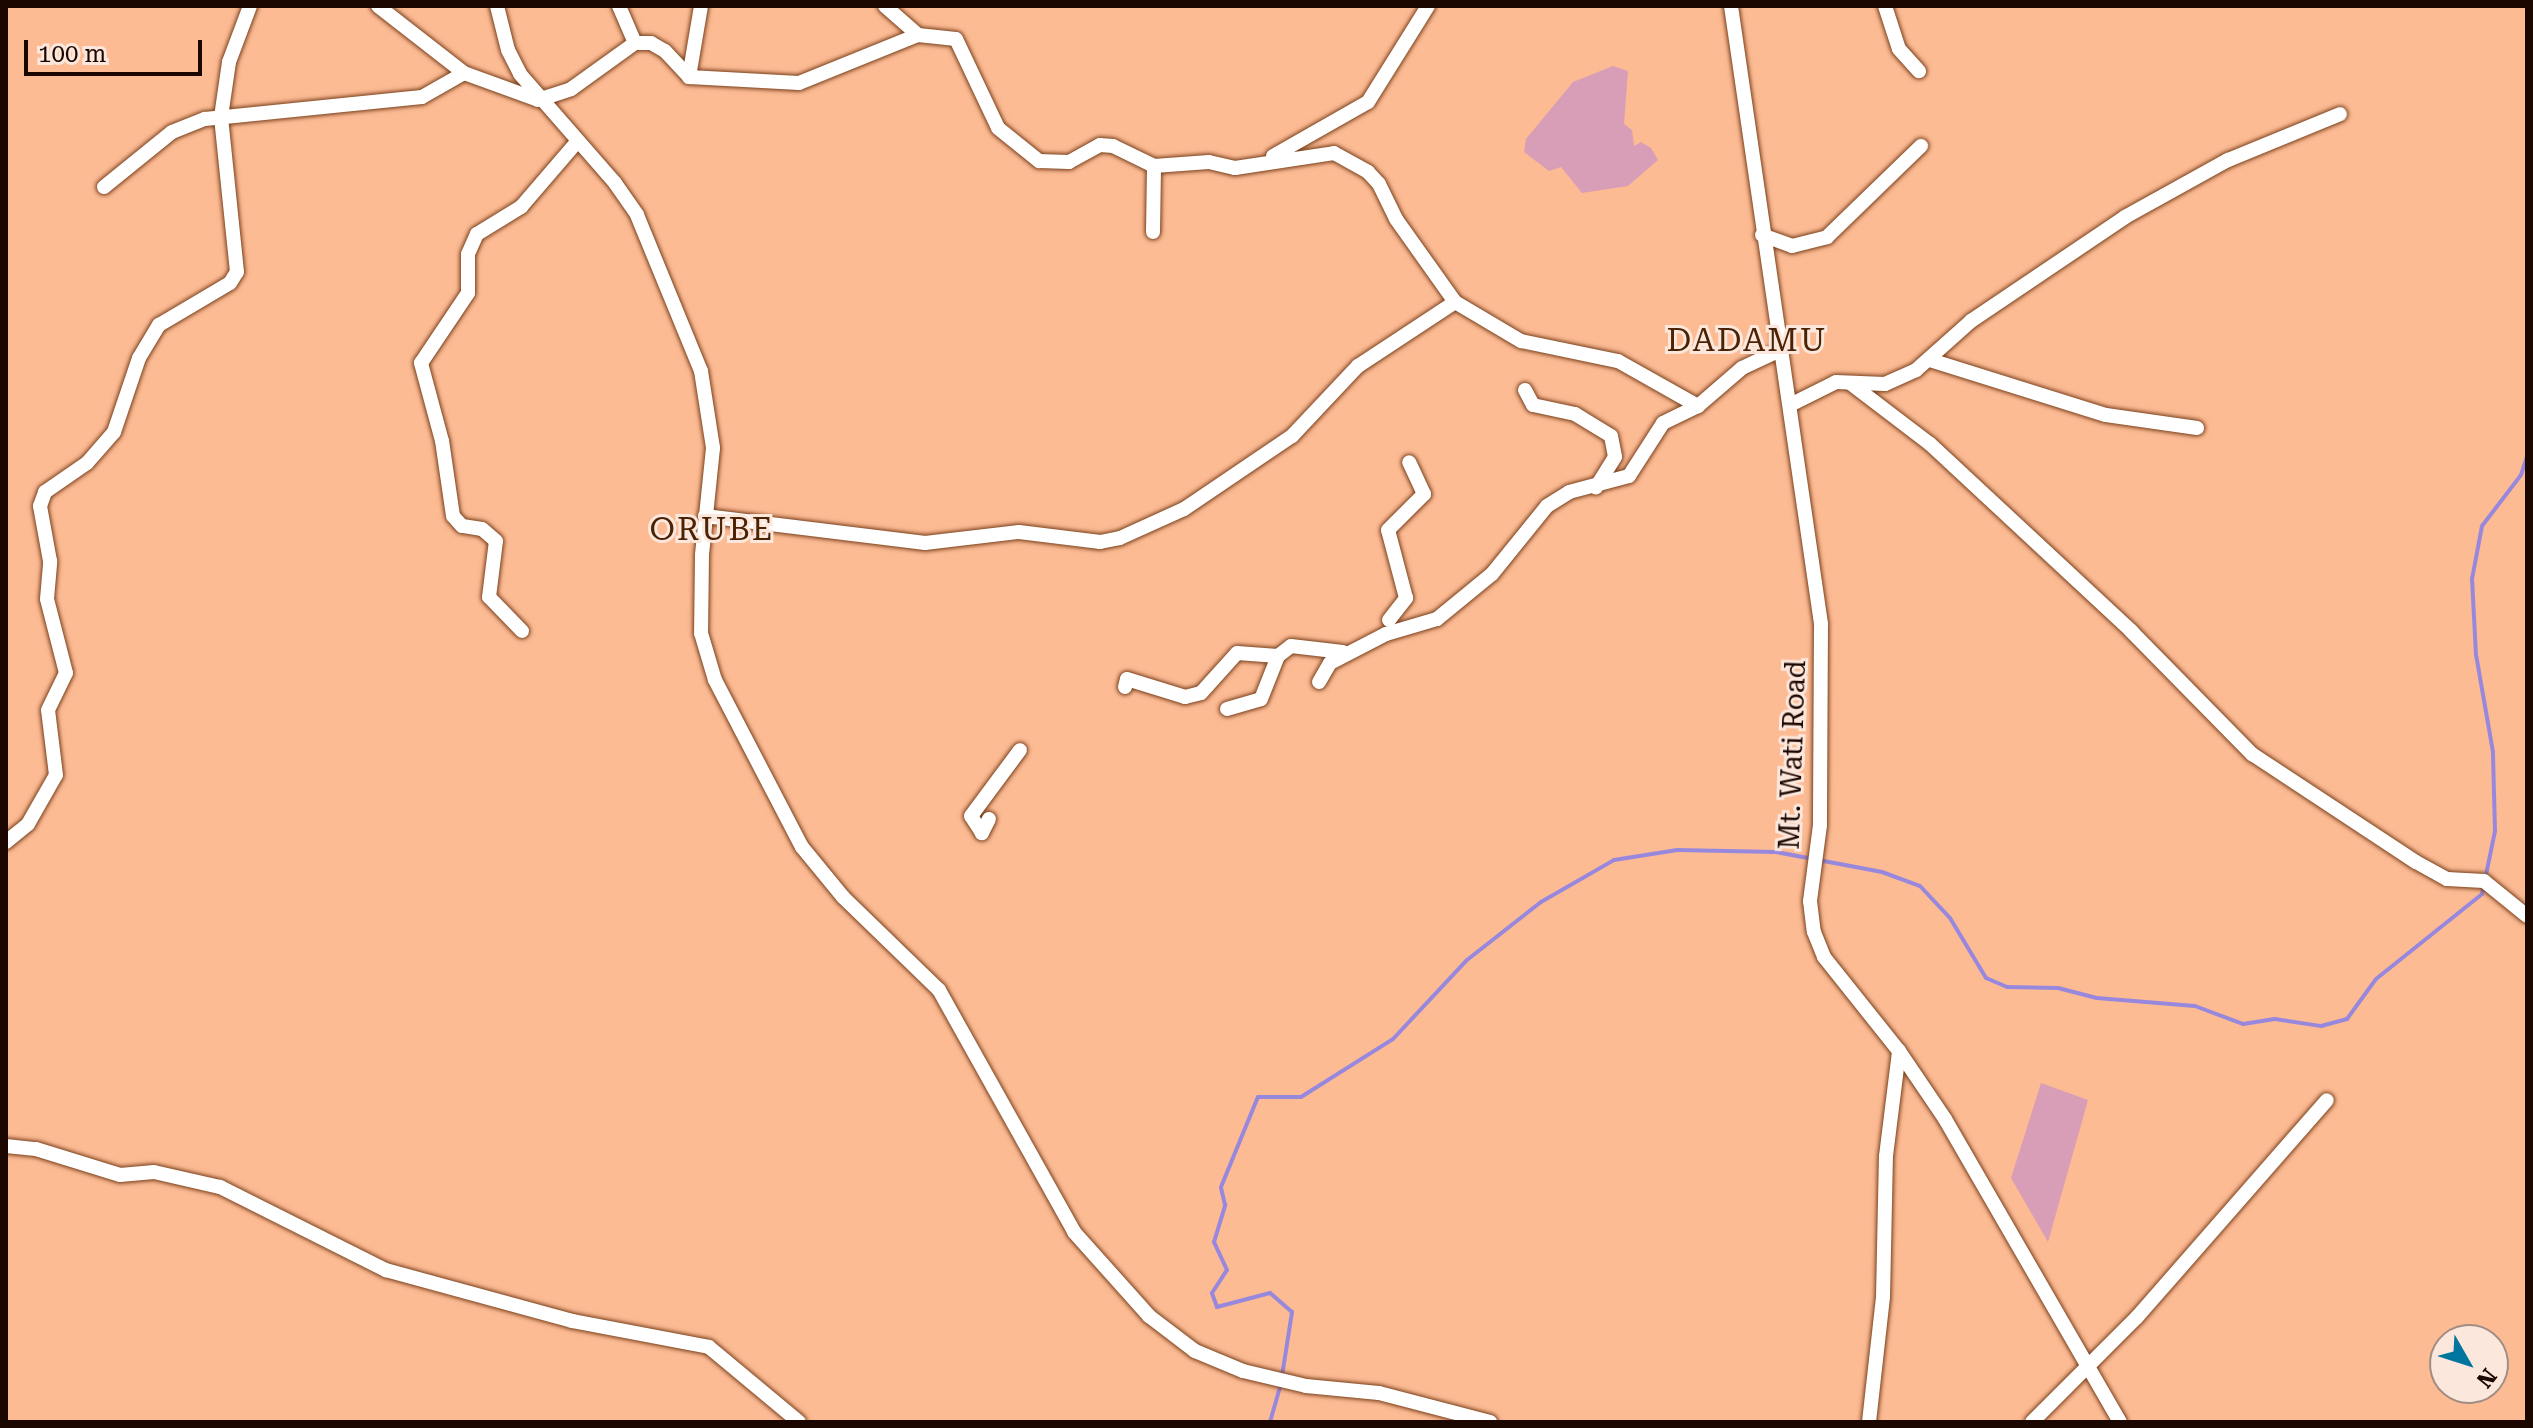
<!DOCTYPE html>
<style>
body{margin:0}
#map{position:relative;width:2533px;height:1428px;overflow:hidden;background:#fdbb94;font-family:"Roboto Serif",serif}
div>[style]{position:absolute}
.green>*{inset:0;background:#d89db7}
.stream>*{height:4px;margin:-2px;padding:0 2px;transform-origin:2px;border-radius:2px;background:#9888dd}
.roads{filter:drop-shadow(0 0 2px #7a411c) drop-shadow(0 0 2px #7a411c)}
.minor>*{height:14px;margin:-7px;padding:0 7px;transform-origin:7px;border-radius:7px;background:#fff}
span{translate:-50% -50%;white-space:nowrap;text-align:center;line-height:1.15;-webkit-text-stroke:6px #fce7dc;paint-order:stroke}
.street-label{font-size:28px;color:#1c0600}
.quarter-label{font-size:32px;color:#4b2204;letter-spacing:2px}
.frame{position:absolute;inset:0;border:8px solid #1c0600;pointer-events:none}
.north{position:absolute;left:2429px;top:1324px;width:80px;height:80px;box-sizing:border-box;background:#fce7dc;border:2px solid #a28d84;border-radius:50%;rotate:129deg;font-size:22px;font-weight:700;line-height:32px;text-align:center;color:#1c0600}
.north::after{content:'';display:block;margin:auto;width:28px;height:36px;background:#00769f;clip-path:polygon(50% 0,100% 100%,50% 72%,0 100%)}
.scale{position:absolute;left:24px;top:40px;width:178px;height:36px;box-sizing:border-box;border:4px solid #1c0600;border-top:0;padding-left:10px;font-size:24px;line-height:28px;white-space:nowrap;color:#1c0600;-webkit-text-stroke:6px #fce7dc;paint-order:stroke}
</style>
<div id="map">
<div class="green">
<div style="clip-path:polygon(1613px 66px,1628px 71px,1624px 124px,1632px 130px,1634px 146px,1641px 142px,1651px 148px,1658px 160px,1628px 186px,1582px 193px,1561px 167px,1549px 171px,1524px 152px,1526px 139px,1573px 82px)"></div>
<div style="clip-path:polygon(2041px 1083px,2088px 1100px,2048px 1242px,2011px 1178px)"></div>
</div>
<div class="stream">
<div style="left:1282px;top:1376px;width:65px;rotate:-81.1deg"></div>
<div style="left:1292px;top:1312px;width:29px;rotate:-139deg"></div>
<div style="left:1270px;top:1293px;width:55px;rotate:165.2deg"></div>
<div style="left:1217px;top:1307px;width:15px;rotate:-110deg"></div>
<div style="left:1212px;top:1293px;width:27px;rotate:-57deg"></div>
<div style="left:1227px;top:1270px;width:31px;rotate:-115deg"></div>
<div style="left:1214px;top:1242px;width:39px;rotate:-73deg"></div>
<div style="left:1225px;top:1205px;width:18px;rotate:-103deg"></div>
<div style="left:1221px;top:1187px;width:97px;rotate:-67.7deg"></div>
<div style="left:1258px;top:1097px;width:43px"></div>
<div style="left:1301px;top:1097px;width:109px;rotate:-32.2deg"></div>
<div style="left:1393px;top:1039px;width:108px;rotate:-46.9deg"></div>
<div style="left:1467px;top:960px;width:94px;rotate:-38.1deg"></div>
<div style="left:1541px;top:902px;width:84px;rotate:-29.9deg"></div>
<div style="left:1614px;top:860px;width:64px;rotate:-9deg"></div>
<div style="left:1677px;top:850px;width:99px;rotate:1.2deg"></div>
<div style="left:1776px;top:852px;width:108px;rotate:10.7deg"></div>
<div style="left:1882px;top:872px;width:40px;rotate:20.2deg"></div>
<div style="left:1920px;top:886px;width:44px;rotate:46.8deg"></div>
<div style="left:1950px;top:918px;width:70px;rotate:59deg"></div>
<div style="left:1986px;top:978px;width:23px;rotate:23deg"></div>
<div style="left:2007px;top:987px;width:51px;rotate:1.1deg"></div>
<div style="left:2058px;top:988px;width:40px;rotate:14.4deg"></div>
<div style="left:2097px;top:998px;width:98px;rotate:4.7deg"></div>
<div style="left:2195px;top:1006px;width:51px;rotate:20.6deg"></div>
<div style="left:2243px;top:1024px;width:32px;rotate:-9deg"></div>
<div style="left:2275px;top:1019px;width:47px;rotate:8.7deg"></div>
<div style="left:2321px;top:1026px;width:27px;rotate:-15deg"></div>
<div style="left:2347px;top:1019px;width:49px;rotate:-54.1deg"></div>
<div style="left:2376px;top:979px;width:136px;rotate:-38.7deg"></div>
<div style="left:2482px;top:894px;width:64px;rotate:-78.3deg"></div>
<div style="left:2495px;top:831px;width:79px;rotate:-91.5deg"></div>
<div style="left:2493px;top:752px;width:98px;rotate:-99.9deg"></div>
<div style="left:2476px;top:655px;width:76px;rotate:-93deg"></div>
<div style="left:2472px;top:579px;width:54px;rotate:-79.3deg"></div>
<div style="left:2482px;top:526px;width:64px;rotate:-52.6deg"></div>
<div style="left:2521px;top:475px;width:20px;rotate:-72deg"></div>
<div style="left:1270px;top:1422px;width:40px;rotate:-74deg"></div>
</div>
<div class="roads">
<div class="minor">
<div style="left:378px;top:6px;width:109px;rotate:37.9deg"></div>
<div style="left:497px;top:6px;width:45px;rotate:76deg"></div>
<div style="left:508px;top:50px;width:27px;rotate:63deg"></div>
<div style="left:520px;top:74px;width:145px;rotate:48.9deg"></div>
<div style="left:615px;top:183px;width:39px;rotate:55deg"></div>
<div style="left:637px;top:215px;width:169px;rotate:67.7deg"></div>
<div style="left:701px;top:371px;width:78px;rotate:81.1deg"></div>
<div style="left:713px;top:448px;width:108px;rotate:95.9deg"></div>
<div style="left:702px;top:555px;width:78px;rotate:90.7deg"></div>
<div style="left:701px;top:633px;width:49px;rotate:73.4deg"></div>
<div style="left:715px;top:680px;width:188px;rotate:62.5deg"></div>
<div style="left:802px;top:847px;width:65px;rotate:50.6deg"></div>
<div style="left:843px;top:897px;width:134px;rotate:44.1deg"></div>
<div style="left:939px;top:990px;width:277px;rotate:60.8deg"></div>
<div style="left:1074px;top:1232px;width:113px;rotate:48.2deg"></div>
<div style="left:1149px;top:1316px;width:58px;rotate:37.3deg"></div>
<div style="left:1195px;top:1351px;width:52px;rotate:22.6deg"></div>
<div style="left:1243px;top:1371px;width:65px;rotate:13.4deg"></div>
<div style="left:1306px;top:1386px;width:73px;rotate:5.5deg"></div>
<div style="left:1379px;top:1393px;width:115px;rotate:14.6deg"></div>
<div style="left:619px;top:6px;width:40px;rotate:66.6deg"></div>
<div style="left:885px;top:6px;width:44px;rotate:41.3deg"></div>
<div style="left:918px;top:35px;width:38px;rotate:6deg"></div>
<div style="left:956px;top:39px;width:98px;rotate:64.7deg"></div>
<div style="left:998px;top:128px;width:53px;rotate:38.8deg"></div>
<div style="left:1039px;top:161px;width:30px;rotate:2deg"></div>
<div style="left:1069px;top:162px;width:35px;rotate:-29deg"></div>
<div style="left:1100px;top:145px;width:13px;rotate:4deg"></div>
<div style="left:1113px;top:146px;width:46px;rotate:26deg"></div>
<div style="left:1154px;top:166px;width:55px;rotate:-4.2deg"></div>
<div style="left:1209px;top:162px;width:27px;rotate:13deg"></div>
<div style="left:1235px;top:168px;width:100px;rotate:-8.6deg"></div>
<div style="left:1334px;top:153px;width:39px;rotate:29deg"></div>
<div style="left:1368px;top:172px;width:16px;rotate:47deg"></div>
<div style="left:1379px;top:184px;width:39px;rotate:64deg"></div>
<div style="left:1396px;top:219px;width:102px;rotate:54.6deg"></div>
<div style="left:1455px;top:302px;width:77px;rotate:30.6deg"></div>
<div style="left:1521px;top:341px;width:99px;rotate:11.7deg"></div>
<div style="left:1618px;top:361px;width:92px;rotate:29.4deg"></div>
<div style="left:1698px;top:406px;width:58px;rotate:-40.8deg"></div>
<div style="left:1742px;top:368px;width:42px;rotate:-25.3deg"></div>
<div style="left:1731px;top:6px;width:625px;rotate:81.71deg"></div>
<div style="left:1821px;top:624px;width:201px;rotate:90.3deg"></div>
<div style="left:1820px;top:825px;width:77px;rotate:97.5deg"></div>
<div style="left:1810px;top:901px;width:31px;rotate:83deg"></div>
<div style="left:1814px;top:932px;width:27px;rotate:68deg"></div>
<div style="left:1824px;top:957px;width:120px;rotate:51.4deg"></div>
<div style="left:1899px;top:1051px;width:82px;rotate:55.9deg"></div>
<div style="left:1945px;top:1119px;width:350px;rotate:60deg"></div>
<div style="left:1885px;top:6px;width:45px;rotate:72deg"></div>
<div style="left:1899px;top:49px;width:30px;rotate:48deg"></div>
<div style="left:689px;top:77px;width:72px;rotate:-80.4deg"></div>
<div style="left:1273px;top:156px;width:109px;rotate:-29.6deg"></div>
<div style="left:1368px;top:102px;width:113px;rotate:-58deg"></div>
<div style="left:104px;top:187px;width:87px;rotate:-39deg"></div>
<div style="left:172px;top:132px;width:35px;rotate:-22deg"></div>
<div style="left:205px;top:119px;width:218px;rotate:-5.8deg"></div>
<div style="left:422px;top:97px;width:48px;rotate:-29.7deg"></div>
<div style="left:464px;top:73px;width:79px;rotate:20deg"></div>
<div style="left:538px;top:100px;width:35px;rotate:-18deg"></div>
<div style="left:571px;top:89px;width:79px;rotate:-35.7deg"></div>
<div style="left:635px;top:43px;width:16px"></div>
<div style="left:651px;top:43px;width:16px;rotate:30deg"></div>
<div style="left:665px;top:51px;width:35px;rotate:47deg"></div>
<div style="left:689px;top:77px;width:110px;rotate:3.1deg"></div>
<div style="left:799px;top:83px;width:128px;rotate:-22deg"></div>
<div style="left:1153px;top:232px;width:66px;rotate:-89.1deg"></div>
<div style="left:1762px;top:235px;width:32px;rotate:20deg"></div>
<div style="left:1792px;top:246px;width:36px;rotate:-14deg"></div>
<div style="left:1827px;top:237px;width:131px;rotate:-44.1deg"></div>
<div style="left:1930px;top:360px;width:184px;rotate:17.4deg"></div>
<div style="left:2106px;top:415px;width:92px;rotate:8.1deg"></div>
<div style="left:1850px;top:383px;width:101px;rotate:37.3deg"></div>
<div style="left:1930px;top:444px;width:275px;rotate:42.9deg"></div>
<div style="left:2131px;top:631px;width:173px;rotate:45.5deg"></div>
<div style="left:2252px;top:754px;width:196px;rotate:33.4deg"></div>
<div style="left:2416px;top:862px;width:35px;rotate:29deg"></div>
<div style="left:2447px;top:879px;width:37px;rotate:3deg"></div>
<div style="left:2484px;top:881px;width:55px;rotate:39.1deg"></div>
<div style="left:1525px;top:390px;width:17px;rotate:62deg"></div>
<div style="left:1533px;top:405px;width:43px;rotate:12.1deg"></div>
<div style="left:1575px;top:414px;width:42px;rotate:31.4deg"></div>
<div style="left:1611px;top:436px;width:21px;rotate:79deg"></div>
<div style="left:1615px;top:457px;width:36px;rotate:122deg"></div>
<div style="left:1790px;top:405px;width:51px;rotate:-26.6deg"></div>
<div style="left:1836px;top:382px;width:49px;rotate:2.3deg"></div>
<div style="left:1885px;top:384px;width:34px;rotate:-24deg"></div>
<div style="left:1916px;top:370px;width:74px;rotate:-41.7deg"></div>
<div style="left:1971px;top:321px;width:186px;rotate:-34deg"></div>
<div style="left:2125px;top:217px;width:118px;rotate:-29deg"></div>
<div style="left:2228px;top:160px;width:121px;rotate:-22.3deg"></div>
<div style="left:705px;top:516px;width:222px;rotate:7deg"></div>
<div style="left:925px;top:543px;width:95px;rotate:-6.7deg"></div>
<div style="left:1019px;top:532px;width:82px;rotate:7deg"></div>
<div style="left:1100px;top:542px;width:20px;rotate:-11deg"></div>
<div style="left:1120px;top:538px;width:70px;rotate:-24.4deg"></div>
<div style="left:1184px;top:509px;width:130px;rotate:-34.1deg"></div>
<div style="left:1292px;top:436px;width:96px;rotate:-46.7deg"></div>
<div style="left:1358px;top:366px;width:116px;rotate:-33.4deg"></div>
<div style="left:1389px;top:620px;width:28px;rotate:-52deg"></div>
<div style="left:1406px;top:598px;width:70px;rotate:-104.8deg"></div>
<div style="left:1388px;top:530px;width:51px;rotate:-45deg"></div>
<div style="left:1424px;top:494px;width:35px;rotate:-115deg"></div>
<div style="left:522px;top:631px;width:47px;rotate:-134.1deg"></div>
<div style="left:489px;top:597px;width:56px;rotate:-82.9deg"></div>
<div style="left:496px;top:541px;width:18px;rotate:-139deg"></div>
<div style="left:482px;top:529px;width:20px;rotate:-171deg"></div>
<div style="left:462px;top:526px;width:13px;rotate:-132deg"></div>
<div style="left:453px;top:516px;width:76px;rotate:-98.3deg"></div>
<div style="left:442px;top:441px;width:81px;rotate:-105.1deg"></div>
<div style="left:421px;top:363px;width:84px;rotate:-56.1deg"></div>
<div style="left:468px;top:293px;width:39px;rotate:-90deg"></div>
<div style="left:468px;top:254px;width:22px;rotate:-66deg"></div>
<div style="left:477px;top:234px;width:52px;rotate:-31.5deg"></div>
<div style="left:521px;top:207px;width:86px;rotate:-49.3deg"></div>
<div style="left:1319px;top:682px;width:22px;rotate:-60deg"></div>
<div style="left:1330px;top:663px;width:63px;rotate:-27.4deg"></div>
<div style="left:1386px;top:634px;width:53px;rotate:-16.4deg"></div>
<div style="left:1437px;top:619px;width:71px;rotate:-39.3deg"></div>
<div style="left:1492px;top:574px;width:87px;rotate:-51deg"></div>
<div style="left:1547px;top:506px;width:26px;rotate:-32deg"></div>
<div style="left:1569px;top:492px;width:62px;rotate:-14.9deg"></div>
<div style="left:1629px;top:476px;width:63px;rotate:-57.3deg"></div>
<div style="left:1663px;top:423px;width:39px;rotate:-26deg"></div>
<div style="left:1125px;top:687px;width:8px;rotate:-76deg"></div>
<div style="left:1127px;top:679px;width:61px;rotate:17.2deg"></div>
<div style="left:1185px;top:697px;width:16px;rotate:-14deg"></div>
<div style="left:1201px;top:693px;width:54px;rotate:-48deg"></div>
<div style="left:1237px;top:653px;width:41px;rotate:4.2deg"></div>
<div style="left:1227px;top:709px;width:35px;rotate:-16deg"></div>
<div style="left:1261px;top:699px;width:46px;rotate:-68.4deg"></div>
<div style="left:1278px;top:656px;width:16px;rotate:-38deg"></div>
<div style="left:1291px;top:646px;width:52px;rotate:6.6deg"></div>
<div style="left:989px;top:819px;width:16px;rotate:117deg"></div>
<div style="left:982px;top:833px;width:20px;rotate:-123deg"></div>
<div style="left:971px;top:816px;width:82px;rotate:-53.4deg"></div>
<div style="left:6px;top:842px;width:28px;rotate:-39deg"></div>
<div style="left:28px;top:824px;width:56px;rotate:-60.3deg"></div>
<div style="left:56px;top:775px;width:65px;rotate:-97deg"></div>
<div style="left:48px;top:710px;width:41px;rotate:-64.1deg"></div>
<div style="left:66px;top:673px;width:76px;rotate:-104.4deg"></div>
<div style="left:47px;top:599px;width:38px;rotate:-85deg"></div>
<div style="left:50px;top:561px;width:56px;rotate:-100.3deg"></div>
<div style="left:40px;top:506px;width:15px;rotate:-70deg"></div>
<div style="left:45px;top:492px;width:51px;rotate:-34.6deg"></div>
<div style="left:87px;top:463px;width:41px;rotate:-48.9deg"></div>
<div style="left:114px;top:432px;width:78px;rotate:-71.3deg"></div>
<div style="left:139px;top:358px;width:39px;rotate:-59deg"></div>
<div style="left:159px;top:325px;width:82px;rotate:-30.6deg"></div>
<div style="left:230px;top:283px;width:13px;rotate:-58deg"></div>
<div style="left:237px;top:272px;width:156px;rotate:-95.9deg"></div>
<div style="left:221px;top:117px;width:56px;rotate:-81.7deg"></div>
<div style="left:229px;top:62px;width:60px;rotate:-69.4deg"></div>
<div style="left:6px;top:1146px;width:30px;rotate:6deg"></div>
<div style="left:36px;top:1149px;width:88px;rotate:17.2deg"></div>
<div style="left:120px;top:1175px;width:34px;rotate:-5deg"></div>
<div style="left:154px;top:1172px;width:68px;rotate:12.8deg"></div>
<div style="left:220px;top:1187px;width:186px;rotate:26.6deg"></div>
<div style="left:386px;top:1270px;width:193px;rotate:15.3deg"></div>
<div style="left:572px;top:1321px;width:139px;rotate:10.7deg"></div>
<div style="left:709px;top:1347px;width:117px;rotate:39.8deg"></div>
<div style="left:1869px;top:1422px;width:126px;rotate:-83.6deg"></div>
<div style="left:1883px;top:1297px;width:141px;rotate:-88.8deg"></div>
<div style="left:1886px;top:1156px;width:106px;rotate:-82.9deg"></div>
<div style="left:2032px;top:1422px;width:148px;rotate:-45deg"></div>
<div style="left:2137px;top:1317px;width:288px;rotate:-48.8deg"></div>
</div>
</div>
<div class="street-label">
<span style="left:1793px;top:755px;rotate:-88deg">Mt. Wati Road</span>
</div>
<div class="quarter-label">
<span style="left:1747px;top:340px">DADAMU</span>
<span style="left:712px;top:529px">ORUBE</span>
</div>
<div class="frame"></div>
<div class="north">N</div>
<div class="scale">100 m</div>
</div>
